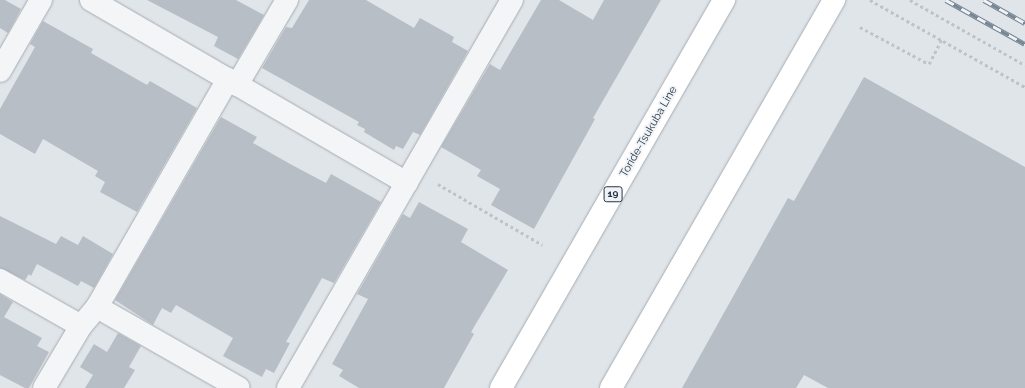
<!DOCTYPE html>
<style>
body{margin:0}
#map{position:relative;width:1025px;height:388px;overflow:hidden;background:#e0e5e9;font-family:Raleway,sans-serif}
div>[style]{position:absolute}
.building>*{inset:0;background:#b7bec6}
.path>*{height:2.5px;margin-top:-1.25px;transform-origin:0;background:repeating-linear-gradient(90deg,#bec3c8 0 3px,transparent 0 6px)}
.roads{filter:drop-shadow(0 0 1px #a5acb3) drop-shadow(0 0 1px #a5acb3)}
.street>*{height:22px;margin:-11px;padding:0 11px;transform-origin:11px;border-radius:11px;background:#f3f5f7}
.primary>*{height:22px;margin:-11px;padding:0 11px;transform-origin:11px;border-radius:11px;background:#fff}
.rail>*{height:4.5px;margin-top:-2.25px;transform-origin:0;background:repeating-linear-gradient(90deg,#eff3f7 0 9px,#788694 0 18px);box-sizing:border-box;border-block:1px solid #788694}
span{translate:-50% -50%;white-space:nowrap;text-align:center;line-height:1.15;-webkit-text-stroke:3.5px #eff3f7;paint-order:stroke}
.shield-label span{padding:1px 3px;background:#eff3f7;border:1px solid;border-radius:3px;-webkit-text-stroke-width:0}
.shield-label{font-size:10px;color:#283441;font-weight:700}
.street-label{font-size:11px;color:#283441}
</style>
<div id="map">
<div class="building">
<div style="clip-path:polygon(0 0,5px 0,21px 9px,8px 33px,0 28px)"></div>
<div style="clip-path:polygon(147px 0,236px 0,264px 15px,238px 59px,214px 46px,218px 37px)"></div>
<div style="clip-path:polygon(309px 0,366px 0,414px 28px,420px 18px,454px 37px,452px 42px,468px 51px,420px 135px,413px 132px,403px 149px,396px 146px,394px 150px,364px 132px,365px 129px,357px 125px,359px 122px,262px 68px,286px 27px,292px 28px)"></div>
<div style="clip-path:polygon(541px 0,559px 0,593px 20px,604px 0,661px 0,593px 118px,595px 119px,534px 229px,491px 205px,500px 189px,477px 176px,481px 170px,441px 147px,490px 64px,500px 70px)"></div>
<div style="clip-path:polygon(43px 21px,93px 49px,91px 53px,147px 85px,150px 81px,197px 108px,137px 212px,100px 192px,105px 182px,95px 176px,98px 171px,43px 139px,35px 154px,0 134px,0 109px,35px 47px,30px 44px)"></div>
<div style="clip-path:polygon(864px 77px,1025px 167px,1025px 388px,828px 388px,804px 375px,796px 388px,682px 388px,788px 198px,794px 201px)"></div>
<div style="clip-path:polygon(221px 117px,257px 137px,253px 143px,292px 165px,326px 183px,331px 174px,381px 202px,334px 283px,322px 278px,286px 342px,290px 343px,274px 373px,266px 369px,262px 377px,223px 356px,233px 338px,176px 305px,171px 313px,162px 308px,153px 325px,115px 300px)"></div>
<div style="clip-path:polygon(419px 202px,468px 229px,461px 242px,508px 270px,471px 332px,474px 334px,444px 388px,359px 388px,339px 376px,343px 370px,332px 364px,368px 299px,357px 294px,403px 214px,410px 218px)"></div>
<div style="clip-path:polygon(0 216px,56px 244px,61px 236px,78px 245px,83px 236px,113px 254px,94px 288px,81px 281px,78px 286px,37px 264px,31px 276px,29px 274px,25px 280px,0 268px)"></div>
<div style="clip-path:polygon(0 294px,13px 302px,4px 317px,42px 338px,37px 346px,49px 352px,29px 388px,25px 388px,0 375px)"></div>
<div style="clip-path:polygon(118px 333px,141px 346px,129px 367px,135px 370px,124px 388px,85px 388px,93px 375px,80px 367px,94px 344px,107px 352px)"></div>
</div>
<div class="path">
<div style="left:870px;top:0;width:178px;rotate:29.3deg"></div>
<div style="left:910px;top:0;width:132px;rotate:29.5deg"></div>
<div style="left:860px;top:27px;width:78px;rotate:28.2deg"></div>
<div style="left:929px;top:64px;width:27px;rotate:-63deg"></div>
<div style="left:438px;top:184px;width:121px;rotate:30.2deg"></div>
</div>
<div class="roads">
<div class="street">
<div style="left:91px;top:0;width:365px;rotate:30.1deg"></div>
<div style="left:0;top:71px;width:82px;rotate:-60deg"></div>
<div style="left:237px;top:85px;width:99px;rotate:-59.5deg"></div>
<div style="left:0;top:280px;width:93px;rotate:29.6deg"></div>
<div style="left:97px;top:307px;width:163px;rotate:29.7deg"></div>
<div style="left:44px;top:388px;width:72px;rotate:-59.2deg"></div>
<div style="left:81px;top:326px;width:25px;rotate:-50deg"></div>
<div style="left:97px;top:307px;width:263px;rotate:-60.1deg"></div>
<div style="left:288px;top:388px;width:448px;rotate:-60deg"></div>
</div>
<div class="primary">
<div style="left:501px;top:388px;width:448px;rotate:-60.1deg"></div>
<div style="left:611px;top:388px;width:448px;rotate:-60.1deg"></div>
</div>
</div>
<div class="rail">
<div style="left:946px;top:0;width:90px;rotate:29.1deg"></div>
<div style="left:984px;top:0;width:47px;rotate:29.3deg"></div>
</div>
<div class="shield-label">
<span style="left:613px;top:194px">19</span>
</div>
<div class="street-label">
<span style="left:649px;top:132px;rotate:-60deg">Toride-Tsukuba Line</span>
</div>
</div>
